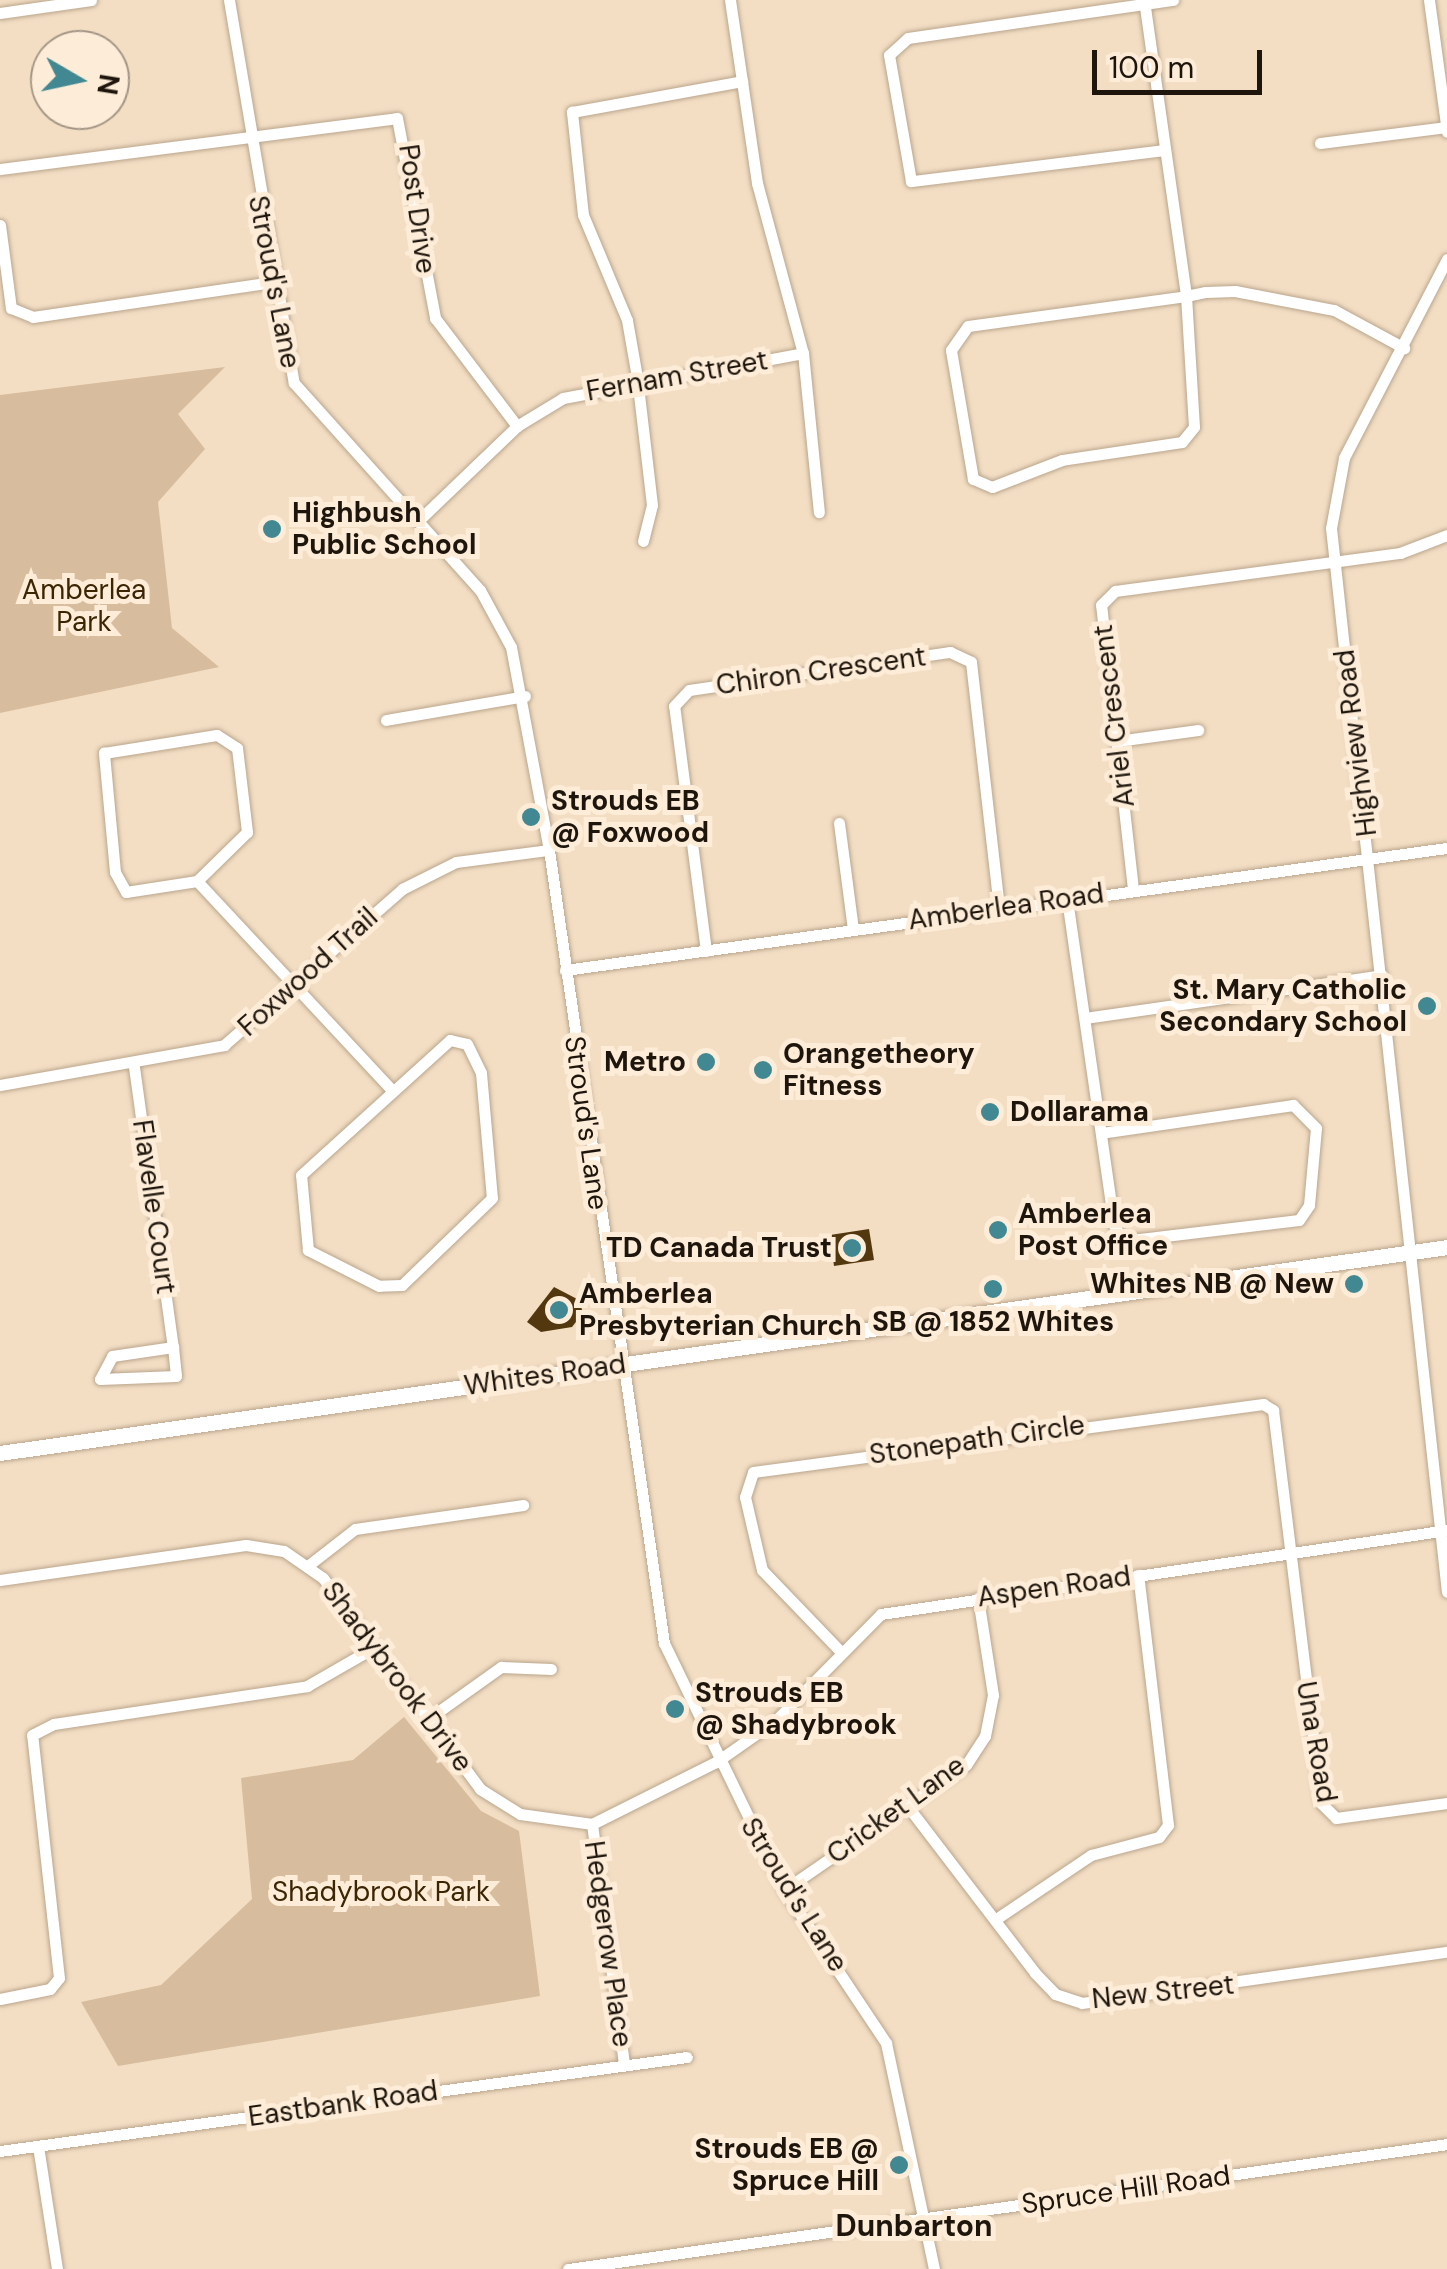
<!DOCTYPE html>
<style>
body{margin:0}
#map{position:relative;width:1447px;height:2269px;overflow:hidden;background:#f3dec4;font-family:"DM Sans",sans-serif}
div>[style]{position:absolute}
.green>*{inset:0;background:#d7bd9d}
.building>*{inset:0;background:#53380f}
.roads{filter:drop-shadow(0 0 2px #baa68d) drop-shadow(0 0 2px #baa68d)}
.minor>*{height:11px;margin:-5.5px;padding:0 5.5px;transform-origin:5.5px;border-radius:5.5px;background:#fff}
.major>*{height:15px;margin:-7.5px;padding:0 7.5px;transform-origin:7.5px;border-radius:7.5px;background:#fff}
.dots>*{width:28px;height:28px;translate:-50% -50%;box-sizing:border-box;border:5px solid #fdecd7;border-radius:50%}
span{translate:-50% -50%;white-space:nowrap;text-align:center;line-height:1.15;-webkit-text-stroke:10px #fdecd7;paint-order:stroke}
.street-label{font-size:28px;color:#1e160d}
.poi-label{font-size:28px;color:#1e160d;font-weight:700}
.left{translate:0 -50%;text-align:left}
.right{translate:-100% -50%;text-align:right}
.park-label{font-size:28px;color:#3b2503}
.neighbourhood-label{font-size:30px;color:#1e160d;font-weight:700}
.north{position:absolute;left:30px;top:30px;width:100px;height:100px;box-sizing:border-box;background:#fdecd7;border:2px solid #a49686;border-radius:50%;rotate:99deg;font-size:28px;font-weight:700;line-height:40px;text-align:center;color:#1e160d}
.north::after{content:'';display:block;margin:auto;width:35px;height:45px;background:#428892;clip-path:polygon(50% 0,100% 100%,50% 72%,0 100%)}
.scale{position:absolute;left:1092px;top:50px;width:170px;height:45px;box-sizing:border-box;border:5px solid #1e160d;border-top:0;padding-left:12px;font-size:30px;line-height:35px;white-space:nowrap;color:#1e160d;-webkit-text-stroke:8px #fdecd7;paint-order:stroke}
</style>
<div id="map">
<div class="green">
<div style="clip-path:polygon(225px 367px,178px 414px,205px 449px,158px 502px,172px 628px,219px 667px,0 713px,0 395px)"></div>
<div style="clip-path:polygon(404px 1717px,481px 1811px,519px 1831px,540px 1996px,118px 2066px,81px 2002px,161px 1985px,252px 1899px,241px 1778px,353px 1760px)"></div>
</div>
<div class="building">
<div style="clip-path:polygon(869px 1229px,874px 1260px,834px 1266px,830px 1235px)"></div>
<div style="clip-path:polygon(554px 1287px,579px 1300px,583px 1313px,572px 1327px,541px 1332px,527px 1322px)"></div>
</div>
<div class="roads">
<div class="minor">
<div style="left:229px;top:0;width:388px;rotate:80.4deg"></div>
<div style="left:294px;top:383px;width:278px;rotate:48.1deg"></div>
<div style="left:480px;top:590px;width:65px;rotate:61.5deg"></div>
<div style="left:511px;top:647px;width:207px;rotate:79.4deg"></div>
<div style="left:549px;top:850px;width:801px;rotate:81.75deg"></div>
<div style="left:664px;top:1643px;width:275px;rotate:64.1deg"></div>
<div style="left:784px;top:1890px;width:184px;rotate:56.3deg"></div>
<div style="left:886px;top:2043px;width:231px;rotate:78deg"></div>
<div style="left:730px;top:0;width:185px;rotate:81.6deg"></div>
<div style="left:757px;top:183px;width:176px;rotate:74.9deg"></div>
<div style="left:803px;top:353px;width:160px;rotate:84.3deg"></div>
<div style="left:1144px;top:0;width:299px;rotate:81.9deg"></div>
<div style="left:1186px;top:296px;width:131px;rotate:86.5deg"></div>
<div style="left:1194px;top:427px;width:19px;rotate:129deg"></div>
<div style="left:1182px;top:442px;width:121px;rotate:171.5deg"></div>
<div style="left:1062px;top:460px;width:75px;rotate:158.9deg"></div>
<div style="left:992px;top:487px;width:21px;rotate:-157deg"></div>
<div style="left:973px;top:479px;width:131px;rotate:-99.7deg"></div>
<div style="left:951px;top:350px;width:29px;rotate:-55deg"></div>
<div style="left:968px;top:326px;width:220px;rotate:-7.8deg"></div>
<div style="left:1186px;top:296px;width:19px;rotate:-12deg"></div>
<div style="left:1205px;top:292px;width:30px;rotate:-2deg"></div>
<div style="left:1235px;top:291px;width:101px;rotate:10.9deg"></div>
<div style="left:1334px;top:310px;width:80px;rotate:28.5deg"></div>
<div style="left:1429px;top:0;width:133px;rotate:82.2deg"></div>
<div style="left:0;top:13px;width:92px;rotate:-8.1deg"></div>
<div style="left:1320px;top:143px;width:128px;rotate:-7.2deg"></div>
<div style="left:1165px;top:150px;width:256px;rotate:173deg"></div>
<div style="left:911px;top:181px;width:128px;rotate:-99.9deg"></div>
<div style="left:889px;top:55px;width:25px;rotate:-42deg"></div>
<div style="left:908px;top:38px;width:268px;rotate:-8.2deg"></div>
<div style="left:0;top:169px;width:400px;rotate:-7.3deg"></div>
<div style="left:397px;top:118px;width:204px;rotate:79.2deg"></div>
<div style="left:435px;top:318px;width:136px;rotate:52.8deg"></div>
<div style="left:0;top:225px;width:84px;rotate:82.5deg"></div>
<div style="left:11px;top:308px;width:24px;rotate:22deg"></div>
<div style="left:33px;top:317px;width:242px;rotate:-8.3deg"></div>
<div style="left:1447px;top:259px;width:224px;rotate:117.4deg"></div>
<div style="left:1344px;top:458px;width:71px;rotate:100.5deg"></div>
<div style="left:1331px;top:528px;width:1070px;rotate:83.78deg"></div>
<div style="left:418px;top:521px;width:137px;rotate:-43.8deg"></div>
<div style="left:517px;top:426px;width:54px;rotate:-31.3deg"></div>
<div style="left:563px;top:398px;width:244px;rotate:-10.6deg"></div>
<div style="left:643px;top:541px;width:37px;rotate:-76deg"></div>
<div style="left:652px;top:505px;width:129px;rotate:-96.7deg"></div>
<div style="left:637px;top:377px;width:58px;rotate:-100deg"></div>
<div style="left:627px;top:320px;width:114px;rotate:-112.7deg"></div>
<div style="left:583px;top:215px;width:104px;rotate:-96.1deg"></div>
<div style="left:572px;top:112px;width:173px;rotate:-10.3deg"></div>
<div style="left:386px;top:720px;width:141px;rotate:-9.8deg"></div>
<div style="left:217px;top:735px;width:24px;rotate:33deg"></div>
<div style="left:237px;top:748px;width:85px;rotate:83.2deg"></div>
<div style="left:247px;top:832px;width:70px;rotate:135.6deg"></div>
<div style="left:197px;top:881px;width:72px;rotate:171.2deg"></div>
<div style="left:126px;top:892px;width:23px;rotate:-119deg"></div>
<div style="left:115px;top:872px;width:120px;rotate:-95.3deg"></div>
<div style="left:104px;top:753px;width:114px;rotate:-9.1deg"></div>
<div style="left:1117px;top:741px;width:82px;rotate:-7.7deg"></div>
<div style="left:839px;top:823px;width:107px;rotate:82.5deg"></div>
<div style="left:197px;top:881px;width:287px;rotate:47deg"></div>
<div style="left:1133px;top:889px;width:286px;rotate:-96.4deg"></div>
<div style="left:1101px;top:605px;width:20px;rotate:-45deg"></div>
<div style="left:1115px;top:591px;width:288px;rotate:-7.6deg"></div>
<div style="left:1400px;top:553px;width:50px;rotate:-21deg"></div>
<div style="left:1067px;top:899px;width:329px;rotate:81.8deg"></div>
<div style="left:1114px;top:1225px;width:18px;rotate:61deg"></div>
<div style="left:1123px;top:1241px;width:177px;rotate:-6.8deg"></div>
<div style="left:1299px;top:1220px;width:18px;rotate:-56deg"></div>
<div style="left:1309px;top:1205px;width:77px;rotate:-84.8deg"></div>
<div style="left:1316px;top:1128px;width:33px;rotate:-135deg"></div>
<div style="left:1293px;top:1105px;width:193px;rotate:171.7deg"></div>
<div style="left:706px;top:951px;width:247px;rotate:-97.4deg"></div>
<div style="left:674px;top:706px;width:22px;rotate:-47deg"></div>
<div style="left:689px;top:690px;width:264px;rotate:-8.3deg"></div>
<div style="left:950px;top:652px;width:23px;rotate:25deg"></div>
<div style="left:971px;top:662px;width:248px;rotate:83.5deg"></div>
<div style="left:565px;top:970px;width:890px;rotate:-7.88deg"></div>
<div style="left:1085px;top:1018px;width:300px;rotate:-8.2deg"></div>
<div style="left:450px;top:1040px;width:17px;rotate:13deg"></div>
<div style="left:467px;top:1044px;width:32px;rotate:64deg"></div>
<div style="left:481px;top:1073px;width:125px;rotate:85deg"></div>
<div style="left:492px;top:1198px;width:125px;rotate:136deg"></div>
<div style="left:402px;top:1285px;width:23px;rotate:178deg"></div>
<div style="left:379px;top:1286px;width:80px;rotate:-153.1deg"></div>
<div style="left:308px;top:1250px;width:75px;rotate:-95.3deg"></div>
<div style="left:301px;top:1175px;width:201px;rotate:-42.2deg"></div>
<div style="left:134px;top:1067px;width:283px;rotate:82.1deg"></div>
<div style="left:173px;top:1347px;width:29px;rotate:84deg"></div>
<div style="left:176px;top:1376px;width:76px;rotate:177.7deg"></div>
<div style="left:100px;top:1379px;width:26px;rotate:-62deg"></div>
<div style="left:112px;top:1356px;width:62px;rotate:-8.4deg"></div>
<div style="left:0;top:1085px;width:228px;rotate:-10.1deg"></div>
<div style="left:224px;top:1045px;width:237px;rotate:-41.2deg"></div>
<div style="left:402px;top:889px;width:60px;rotate:-26.6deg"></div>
<div style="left:456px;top:862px;width:94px;rotate:-7.4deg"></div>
<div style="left:310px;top:1564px;width:57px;rotate:-37.9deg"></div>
<div style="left:355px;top:1529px;width:170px;rotate:-8.1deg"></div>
<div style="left:0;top:1580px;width:248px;rotate:-8.1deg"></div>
<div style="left:246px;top:1545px;width:38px;rotate:9deg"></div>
<div style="left:284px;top:1551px;width:47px;rotate:34.7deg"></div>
<div style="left:323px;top:1578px;width:263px;rotate:53.3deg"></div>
<div style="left:480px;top:1789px;width:47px;rotate:32deg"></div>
<div style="left:520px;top:1814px;width:73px;rotate:7.9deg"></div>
<div style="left:592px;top:1824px;width:139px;rotate:-26.6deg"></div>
<div style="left:716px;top:1762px;width:73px;rotate:-35deg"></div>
<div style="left:776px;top:1720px;width:149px;rotate:-45.3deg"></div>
<div style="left:881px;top:1614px;width:572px;rotate:-8.44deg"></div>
<div style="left:841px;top:1652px;width:114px;rotate:-133.9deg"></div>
<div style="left:762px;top:1570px;width:75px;rotate:-103.1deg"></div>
<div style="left:745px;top:1497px;width:26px;rotate:-72deg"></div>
<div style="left:753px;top:1472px;width:515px;rotate:-7.59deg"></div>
<div style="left:1263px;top:1404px;width:12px;rotate:31deg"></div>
<div style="left:1273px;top:1410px;width:396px;rotate:83deg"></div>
<div style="left:1321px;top:1803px;width:21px;rotate:45deg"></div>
<div style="left:1336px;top:1818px;width:112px;rotate:-7.7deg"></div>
<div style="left:428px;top:1719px;width:90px;rotate:-35.5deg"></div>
<div style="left:501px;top:1667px;width:50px;rotate:2.3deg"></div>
<div style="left:909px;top:1808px;width:208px;rotate:52.6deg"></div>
<div style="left:1035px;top:1973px;width:29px;rotate:46deg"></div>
<div style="left:1055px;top:1994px;width:28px;rotate:18deg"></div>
<div style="left:1082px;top:2003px;width:369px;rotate:-8deg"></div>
<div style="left:592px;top:1824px;width:242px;rotate:82.4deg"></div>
<div style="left:784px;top:1890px;width:221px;rotate:-34.5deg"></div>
<div style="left:966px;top:1765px;width:35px;rotate:-57deg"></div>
<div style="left:985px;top:1736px;width:42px;rotate:-79deg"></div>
<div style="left:993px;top:1695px;width:98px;rotate:-98.8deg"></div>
<div style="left:996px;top:1919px;width:115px;rotate:-34deg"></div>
<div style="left:1091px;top:1855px;width:70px;rotate:-14.8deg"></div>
<div style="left:1159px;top:1837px;width:15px;rotate:-53deg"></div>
<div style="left:1168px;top:1825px;width:252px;rotate:-96.8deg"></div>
<div style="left:0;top:1999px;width:51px;rotate:-11.3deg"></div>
<div style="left:50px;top:1989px;width:14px;rotate:-51deg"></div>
<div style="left:59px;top:1978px;width:244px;rotate:-96.3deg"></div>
<div style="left:32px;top:1735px;width:25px;rotate:-27deg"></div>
<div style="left:54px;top:1724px;width:256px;rotate:-8.5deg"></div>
<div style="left:307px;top:1686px;width:76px;rotate:-29.9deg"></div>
<div style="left:38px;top:2146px;width:124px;rotate:81.2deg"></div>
<div style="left:0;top:2151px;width:693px;rotate:-7.79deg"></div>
<div style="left:568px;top:2269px;width:888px;rotate:-8.09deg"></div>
</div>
<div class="major">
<div style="left:0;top:1453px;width:1462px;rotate:-8.1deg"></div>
</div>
</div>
<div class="dots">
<div style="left:272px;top:529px;background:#428892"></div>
<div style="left:531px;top:817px;background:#428892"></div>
<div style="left:1427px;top:1006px;background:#428892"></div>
<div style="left:706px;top:1062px;background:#428892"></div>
<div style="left:763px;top:1070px;background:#428892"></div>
<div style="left:990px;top:1112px;background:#428892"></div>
<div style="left:998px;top:1230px;background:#428892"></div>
<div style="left:852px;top:1248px;background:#428892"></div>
<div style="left:1354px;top:1284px;background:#428892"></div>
<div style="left:993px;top:1289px;background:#428892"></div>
<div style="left:559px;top:1310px;background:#428892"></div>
<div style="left:675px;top:1709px;background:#428892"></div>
<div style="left:899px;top:2165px;background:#428892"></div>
</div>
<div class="street-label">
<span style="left:417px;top:209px;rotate:82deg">Post Drive</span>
<span style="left:274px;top:282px;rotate:79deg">Stroud's Lane</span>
<span style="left:677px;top:376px;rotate:-10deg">Fernam Street</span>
<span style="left:821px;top:671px;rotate:-8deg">Chiron Crescent</span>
<span style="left:1114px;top:716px;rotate:-97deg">Ariel Crescent</span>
<span style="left:1356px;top:743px;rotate:-97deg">Highview Road</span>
<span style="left:1006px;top:907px;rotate:-8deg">Amberlea Road</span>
<span style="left:308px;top:972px;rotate:-42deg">Foxwood Trail</span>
<span style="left:586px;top:1123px;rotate:82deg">Stroud's Lane</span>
<span style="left:154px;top:1207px;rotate:82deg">Flavelle Court</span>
<span style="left:545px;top:1375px;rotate:-8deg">Whites Road</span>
<span style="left:977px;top:1440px;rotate:-8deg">Stonepath Circle</span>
<span style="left:1054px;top:1587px;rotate:-8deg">Aspen Road</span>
<span style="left:397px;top:1677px;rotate:53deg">Shadybrook Drive</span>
<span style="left:1316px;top:1742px;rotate:80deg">Una Road</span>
<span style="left:896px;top:1810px;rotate:-36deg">Cricket Lane</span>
<span style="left:794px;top:1895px;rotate:58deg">Stroud's Lane</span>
<span style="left:608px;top:1944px;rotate:82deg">Hedgerow Place</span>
<span style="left:1163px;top:1992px;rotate:-6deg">New Street</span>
<span style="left:343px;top:2104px;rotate:-8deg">Eastbank Road</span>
<span style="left:1126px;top:2190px;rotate:-8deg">Spruce Hill Road</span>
</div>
<div class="poi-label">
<span class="left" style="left:292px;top:529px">Highbush<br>Public School</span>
<span class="left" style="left:551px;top:817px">Strouds EB<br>@ Foxwood</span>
<span class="right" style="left:1407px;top:1006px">St. Mary Catholic<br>Secondary School</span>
<span class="left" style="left:783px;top:1070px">Orangetheory<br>Fitness</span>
<span class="right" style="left:686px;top:1062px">Metro</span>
<span class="left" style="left:1010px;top:1112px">Dollarama</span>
<span class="left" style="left:1018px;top:1230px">Amberlea<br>Post Office</span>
<span class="right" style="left:832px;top:1248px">TD Canada Trust</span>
<span class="right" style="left:1334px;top:1284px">Whites NB @ New</span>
<span class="left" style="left:579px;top:1310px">Amberlea<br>Presbyterian Church</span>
<span style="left:993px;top:1322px">SB @ 1852 Whites</span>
<span class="left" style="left:695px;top:1709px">Strouds EB<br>@ Shadybrook</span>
<span class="right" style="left:879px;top:2165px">Strouds EB @<br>Spruce Hill</span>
</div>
<div class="park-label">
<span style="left:84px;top:606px">Amberlea<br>Park</span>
<span style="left:381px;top:1892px">Shadybrook Park</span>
</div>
<div class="neighbourhood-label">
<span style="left:914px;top:2226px">Dunbarton</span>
</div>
<div class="north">N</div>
<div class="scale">100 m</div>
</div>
